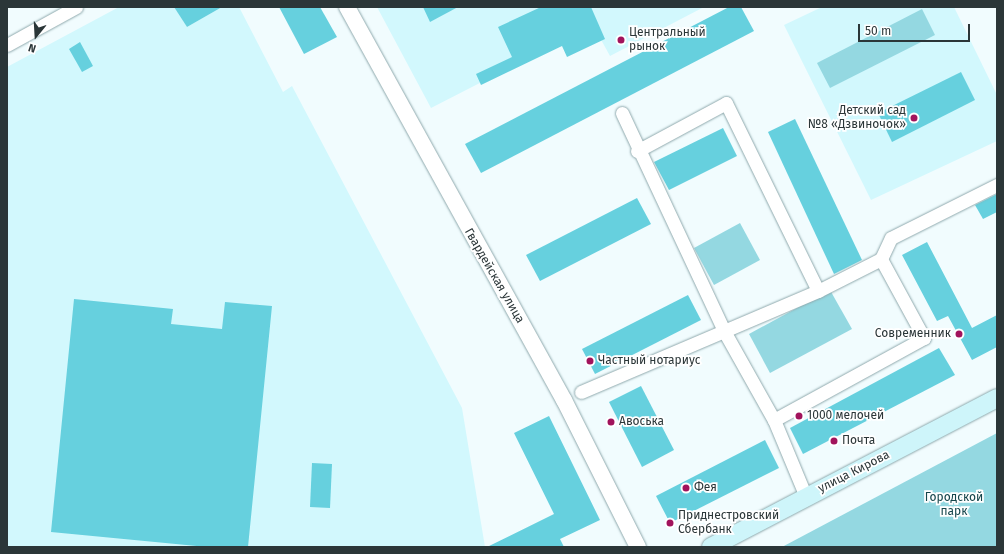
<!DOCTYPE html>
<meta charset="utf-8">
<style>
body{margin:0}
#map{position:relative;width:1004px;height:554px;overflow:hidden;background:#f1fcfe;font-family:"Fira Sans",sans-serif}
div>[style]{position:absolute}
.built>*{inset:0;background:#d2f8fd}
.green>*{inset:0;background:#94d8e1}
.building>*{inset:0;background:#66d0de}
.roads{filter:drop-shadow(0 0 1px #8fa9ad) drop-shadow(0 0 1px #8fa9ad)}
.minor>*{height:13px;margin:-6.5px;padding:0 6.5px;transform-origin:6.5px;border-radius:6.5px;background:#fff}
.tertiary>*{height:16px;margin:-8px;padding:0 8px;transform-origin:8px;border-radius:8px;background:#fff}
.secondary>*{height:18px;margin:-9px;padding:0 9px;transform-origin:9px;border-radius:9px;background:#cef5fa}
.dots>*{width:11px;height:11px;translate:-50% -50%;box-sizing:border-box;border:2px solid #fff;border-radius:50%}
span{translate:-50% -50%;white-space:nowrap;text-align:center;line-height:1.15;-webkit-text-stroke:3.5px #fff;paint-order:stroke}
.poi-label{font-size:12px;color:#2b3638}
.left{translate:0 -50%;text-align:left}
.right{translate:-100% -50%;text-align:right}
.street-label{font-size:12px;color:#2b3638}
.park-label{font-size:12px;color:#14454b}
.frame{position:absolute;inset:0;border:8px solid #2b3638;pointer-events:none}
.north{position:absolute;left:16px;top:16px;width:40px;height:40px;-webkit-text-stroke:3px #fff;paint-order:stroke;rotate:198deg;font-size:11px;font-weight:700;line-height:16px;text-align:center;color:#2b3638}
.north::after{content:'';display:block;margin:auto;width:14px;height:18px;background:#2b3638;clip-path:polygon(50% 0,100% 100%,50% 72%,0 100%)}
.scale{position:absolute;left:858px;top:24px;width:112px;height:18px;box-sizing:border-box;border:2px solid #2b3638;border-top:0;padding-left:5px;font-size:12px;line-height:14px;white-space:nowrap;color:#2b3638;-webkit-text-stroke:3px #fff;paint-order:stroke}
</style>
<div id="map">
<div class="built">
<div style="clip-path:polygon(119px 7px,174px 7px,187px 27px,222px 7px,239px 7px,283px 92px,292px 86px,462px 408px,485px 547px,7px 547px,7px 67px)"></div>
<div style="clip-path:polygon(377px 7px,704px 7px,610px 56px,593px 25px,431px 108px)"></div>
<div style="clip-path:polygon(822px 7px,954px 7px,997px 95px,997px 141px,871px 200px,784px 25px)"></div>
</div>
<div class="green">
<div style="clip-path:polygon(922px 9px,935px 35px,830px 88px,817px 63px)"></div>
<div style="clip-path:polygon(740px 223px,760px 260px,714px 285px,694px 248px)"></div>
<div style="clip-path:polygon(830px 290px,852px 329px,770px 373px,749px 334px)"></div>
<div style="clip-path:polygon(997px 433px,997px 547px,782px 547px)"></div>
</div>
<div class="building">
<div style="clip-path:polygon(174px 7px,222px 7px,187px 27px)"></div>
<div style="clip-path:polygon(279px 7px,320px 7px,337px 37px,304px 54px)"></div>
<div style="clip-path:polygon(423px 7px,458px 7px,430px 22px)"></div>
<div style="clip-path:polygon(541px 7px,591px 7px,605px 39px,567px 57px,562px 46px,481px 85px,476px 74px,512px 57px,498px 27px)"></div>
<div style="clip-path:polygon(729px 7px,741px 7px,754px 31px,481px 173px,465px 144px)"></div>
<div style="clip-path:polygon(80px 42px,93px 66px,82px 72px,69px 49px)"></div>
<div style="clip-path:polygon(961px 72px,975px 100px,892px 142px,878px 113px)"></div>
<div style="clip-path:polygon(795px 119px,862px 260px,834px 274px,768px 132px)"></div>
<div style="clip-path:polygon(723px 128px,737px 156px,669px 190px,654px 162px)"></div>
<div style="clip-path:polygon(997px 194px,997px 212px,983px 219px,975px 205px)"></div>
<div style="clip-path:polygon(637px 198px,651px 224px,540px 281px,526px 255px)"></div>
<div style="clip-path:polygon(927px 242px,972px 328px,997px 315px,997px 347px,972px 360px,948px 316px,937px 321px,902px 255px)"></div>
<div style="clip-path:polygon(688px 295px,701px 320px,595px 374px,582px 349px)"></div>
<div style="clip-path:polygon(74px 299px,173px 309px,171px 324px,222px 329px,225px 302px,272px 306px,248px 547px,207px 547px,51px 532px)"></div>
<div style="clip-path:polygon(939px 348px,955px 375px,803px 454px,790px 428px)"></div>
<div style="clip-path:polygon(641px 386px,674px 450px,642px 467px,609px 402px)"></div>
<div style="clip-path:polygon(549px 416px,600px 520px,560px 539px,564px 547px,487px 547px,554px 514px,514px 433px)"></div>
<div style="clip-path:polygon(765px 440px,779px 468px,670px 523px,656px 496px)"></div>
<div style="clip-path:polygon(312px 463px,332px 464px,330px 508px,310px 507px)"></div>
</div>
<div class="roads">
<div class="minor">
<div style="left:7px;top:45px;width:79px;rotate:-28.8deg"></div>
<div style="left:622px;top:113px;width:241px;rotate:64.9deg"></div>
<div style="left:724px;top:331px;width:102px;rotate:60.7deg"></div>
<div style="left:774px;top:420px;width:83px;rotate:67.4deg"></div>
<div style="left:637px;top:151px;width:101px;rotate:-28.3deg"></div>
<div style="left:726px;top:103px;width:209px;rotate:63.9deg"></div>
<div style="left:581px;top:392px;width:258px;rotate:-23.1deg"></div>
<div style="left:818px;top:291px;width:71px;rotate:-26.9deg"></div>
<div style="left:774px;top:420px;width:171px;rotate:-28.7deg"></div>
<div style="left:924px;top:338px;width:90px;rotate:-118.6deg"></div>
<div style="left:881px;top:259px;width:23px;rotate:-65deg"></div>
<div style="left:891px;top:238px;width:119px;rotate:-26.6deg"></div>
</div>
<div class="tertiary">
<div style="left:347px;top:7px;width:449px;rotate:61.1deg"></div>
<div style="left:564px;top:400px;width:165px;rotate:63.3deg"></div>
</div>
<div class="secondary">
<div style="left:711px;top:547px;width:322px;rotate:-27.5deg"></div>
</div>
</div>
<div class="dots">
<div style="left:621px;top:40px;background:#a1135c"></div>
<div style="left:914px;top:118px;background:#a1135c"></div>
<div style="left:959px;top:334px;background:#a1135c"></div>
<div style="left:590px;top:361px;background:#a1135c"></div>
<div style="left:799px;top:416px;background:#a1135c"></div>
<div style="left:611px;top:422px;background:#a1135c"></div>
<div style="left:834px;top:441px;background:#a1135c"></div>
<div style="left:686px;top:488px;background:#a1135c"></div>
<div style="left:670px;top:523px;background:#a1135c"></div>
</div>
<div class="poi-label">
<span class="left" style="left:629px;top:40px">Центральный<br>рынок</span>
<span class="right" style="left:906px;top:118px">Детский сад<br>№8 «Дзвиночок»</span>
<span class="right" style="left:951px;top:334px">Современник</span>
<span class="left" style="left:598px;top:361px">Частный нотариус</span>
<span class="left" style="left:807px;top:416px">1000 мелочей</span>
<span class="left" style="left:619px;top:422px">Авоська</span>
<span class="left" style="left:842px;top:441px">Почта</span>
<span class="left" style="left:694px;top:488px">Фея</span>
<span class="left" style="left:678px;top:523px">Приднестровский<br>Сбербанк</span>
</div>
<div class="street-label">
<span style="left:494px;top:276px;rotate:60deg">Гвардейская улица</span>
<span style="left:854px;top:472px;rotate:-27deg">улица Кирова</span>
</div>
<div class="park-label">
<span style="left:954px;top:505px">Городской<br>парк</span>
</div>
<div class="frame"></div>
<div class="north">N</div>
<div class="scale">50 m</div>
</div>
